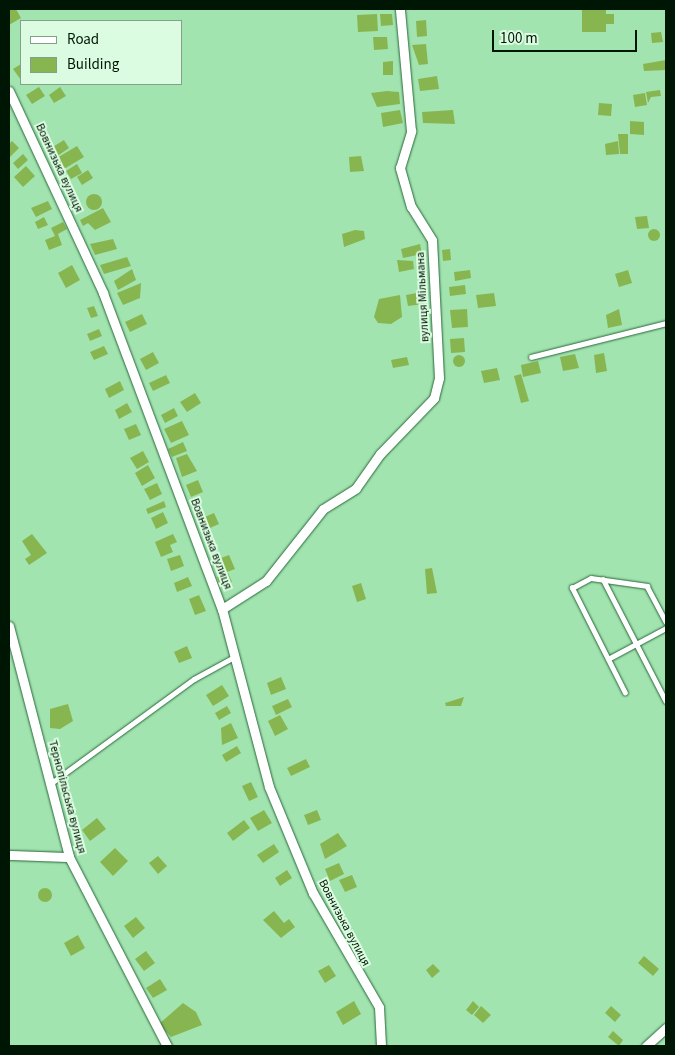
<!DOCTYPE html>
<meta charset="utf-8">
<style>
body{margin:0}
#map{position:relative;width:675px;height:1055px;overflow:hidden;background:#a2e4b0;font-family:"Source Sans 3",sans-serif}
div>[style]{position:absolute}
.building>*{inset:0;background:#87b651}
.round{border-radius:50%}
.roads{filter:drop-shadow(0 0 1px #28683a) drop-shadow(0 0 1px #28683a)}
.lane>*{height:4.5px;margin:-2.25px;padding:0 2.25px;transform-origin:2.25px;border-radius:2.25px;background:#fff}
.street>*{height:9px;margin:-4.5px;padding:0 4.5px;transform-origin:4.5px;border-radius:4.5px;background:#fff}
span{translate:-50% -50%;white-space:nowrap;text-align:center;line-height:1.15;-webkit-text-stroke:4px #dcfce1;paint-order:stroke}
.street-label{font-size:12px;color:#001605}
.frame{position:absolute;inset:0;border:10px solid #001605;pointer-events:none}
.legend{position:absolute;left:20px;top:20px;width:162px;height:65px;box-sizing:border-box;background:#dcfce1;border:1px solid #84a089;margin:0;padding:6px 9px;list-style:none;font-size:15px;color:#001605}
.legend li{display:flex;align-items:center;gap:10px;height:25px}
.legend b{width:25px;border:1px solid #84a089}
.scale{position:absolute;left:492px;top:30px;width:145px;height:22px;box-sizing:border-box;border:2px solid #001605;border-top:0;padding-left:6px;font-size:15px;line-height:18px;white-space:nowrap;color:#001605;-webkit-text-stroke:4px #dcfce1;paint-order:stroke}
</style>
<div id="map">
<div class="building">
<div style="clip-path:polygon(9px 9px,16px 9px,21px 18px,9px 25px)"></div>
<div style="clip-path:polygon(582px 9px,606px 9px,606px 14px,614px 14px,614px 24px,606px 24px,606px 32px,582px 32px)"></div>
<div style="clip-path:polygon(377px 14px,378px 31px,358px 32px,357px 15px)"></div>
<div style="clip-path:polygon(380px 14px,392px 14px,393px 25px,381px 26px)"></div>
<div style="clip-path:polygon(426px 20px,427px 36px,417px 37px,416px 21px)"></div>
<div style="clip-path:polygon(661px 32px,663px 42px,652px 43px,651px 33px)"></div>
<div style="clip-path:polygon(373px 37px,387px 37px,388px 49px,374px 50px)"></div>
<div style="clip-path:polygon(426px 44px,428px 64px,419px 65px,412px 45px)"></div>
<div style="clip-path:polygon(666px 60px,666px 70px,644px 71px,643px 64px)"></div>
<div style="clip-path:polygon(393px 61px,393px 75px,383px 75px,383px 62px)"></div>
<div style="clip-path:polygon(21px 64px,21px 80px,13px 69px)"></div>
<div style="clip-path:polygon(437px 76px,439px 89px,420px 91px,418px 79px)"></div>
<div style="clip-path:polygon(39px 87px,45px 96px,32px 104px,26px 95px)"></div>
<div style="clip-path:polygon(60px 87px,66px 96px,54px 103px,49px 95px)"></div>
<div style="clip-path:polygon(660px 90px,661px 96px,651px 97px,648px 103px,646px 92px)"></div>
<div style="clip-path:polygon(387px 91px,399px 92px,400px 104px,377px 107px,371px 93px)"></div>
<div style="clip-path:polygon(645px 93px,647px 105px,635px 107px,633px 95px)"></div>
<div style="clip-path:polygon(599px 103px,612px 104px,611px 116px,598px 115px)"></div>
<div style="clip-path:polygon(400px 110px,403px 123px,383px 127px,381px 113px)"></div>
<div style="clip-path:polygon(453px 110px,455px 124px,423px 123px,422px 112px)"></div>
<div style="clip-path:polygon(630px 121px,644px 122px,644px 135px,630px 134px)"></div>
<div style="clip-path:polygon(618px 134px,628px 134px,628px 154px,620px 154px)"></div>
<div style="clip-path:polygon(64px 140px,69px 148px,56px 157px,51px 148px)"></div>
<div style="clip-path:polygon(12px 141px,19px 148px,9px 158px,9px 144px)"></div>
<div style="clip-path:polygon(618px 141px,619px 154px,606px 155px,605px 144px)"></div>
<div style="clip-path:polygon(77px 146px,84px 157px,64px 169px,57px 158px)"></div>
<div style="clip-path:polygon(23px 154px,28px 160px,18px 169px,13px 163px)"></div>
<div style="clip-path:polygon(361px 156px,364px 171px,350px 172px,349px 157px)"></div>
<div style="clip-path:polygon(77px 164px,82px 173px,71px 179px,66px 171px)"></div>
<div style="clip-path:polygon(26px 166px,35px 176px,23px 187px,14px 177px)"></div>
<div style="clip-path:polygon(88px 170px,93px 178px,82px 185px,77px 177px)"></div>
<div class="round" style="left:86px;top:194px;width:16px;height:16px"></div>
<div style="clip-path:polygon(48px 201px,52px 209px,36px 217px,31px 208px)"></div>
<div style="clip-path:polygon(103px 208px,111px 222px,95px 230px,88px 223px,83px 226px,80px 220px)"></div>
<div style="clip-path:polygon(647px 216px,649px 228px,637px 229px,635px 217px)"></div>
<div style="clip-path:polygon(44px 217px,48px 225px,38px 229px,35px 222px)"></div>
<div style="clip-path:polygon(63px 222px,67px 229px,58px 234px,62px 245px,49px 250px,45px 240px,55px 236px,51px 228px)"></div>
<div class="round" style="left:648px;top:229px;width:12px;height:12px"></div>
<div style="clip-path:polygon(355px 230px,364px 231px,365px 239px,344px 247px,342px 234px)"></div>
<div style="clip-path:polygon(113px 239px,117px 249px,95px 255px,90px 244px)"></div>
<div style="clip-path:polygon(420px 244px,422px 254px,403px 258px,401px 249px)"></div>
<div style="clip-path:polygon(450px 249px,451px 260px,443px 261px,442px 250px)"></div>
<div style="clip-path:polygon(127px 257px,131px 266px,104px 274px,100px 265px)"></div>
<div style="clip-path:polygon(397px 260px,413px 261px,414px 269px,399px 272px)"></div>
<div style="clip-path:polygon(72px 265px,80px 280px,66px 288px,58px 273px)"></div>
<div style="clip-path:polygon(132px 269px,136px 280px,118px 290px,114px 281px)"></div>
<div style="clip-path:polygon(470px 270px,471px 278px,455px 281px,454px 272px)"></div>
<div style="clip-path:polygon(628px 270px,632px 283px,619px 287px,615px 274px)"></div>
<div style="clip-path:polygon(141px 283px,140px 298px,123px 305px,117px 293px)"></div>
<div style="clip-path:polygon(465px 285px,466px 294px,450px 296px,449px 287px)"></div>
<div style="clip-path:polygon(422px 292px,424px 304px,408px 306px,406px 295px)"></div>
<div style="clip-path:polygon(494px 293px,496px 306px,478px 308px,476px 295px)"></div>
<div style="clip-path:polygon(400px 295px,402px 317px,391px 324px,378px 323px,374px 317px,379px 299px)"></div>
<div style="clip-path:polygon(94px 306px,98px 316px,91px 318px,87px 308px)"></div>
<div style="clip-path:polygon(467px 309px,468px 327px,452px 328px,450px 310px)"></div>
<div style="clip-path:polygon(619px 309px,622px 325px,608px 328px,606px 315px)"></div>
<div style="clip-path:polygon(142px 314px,147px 324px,130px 332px,125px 322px)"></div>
<div style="clip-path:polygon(99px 329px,102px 336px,90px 341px,87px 334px)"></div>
<div style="clip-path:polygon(464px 338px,465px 352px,451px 353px,450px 339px)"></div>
<div style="clip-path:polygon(104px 346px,108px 354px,94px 360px,90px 352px)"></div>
<div style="clip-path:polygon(153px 352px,159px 363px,146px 370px,140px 359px)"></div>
<div style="clip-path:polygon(604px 353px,607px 371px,596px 373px,594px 355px)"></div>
<div style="clip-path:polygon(575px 354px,579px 368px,563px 371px,560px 357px)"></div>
<div class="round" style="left:453px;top:355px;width:12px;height:12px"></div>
<div style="clip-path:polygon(407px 357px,409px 365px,393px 368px,391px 360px)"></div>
<div style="clip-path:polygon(538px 361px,541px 373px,523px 377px,521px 365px)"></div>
<div style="clip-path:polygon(497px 368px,500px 380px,484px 383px,481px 371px)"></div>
<div style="clip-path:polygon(521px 374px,529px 401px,521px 403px,514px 376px)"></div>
<div style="clip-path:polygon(166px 375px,170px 383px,153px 391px,149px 383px)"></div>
<div style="clip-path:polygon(120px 381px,124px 390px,109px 398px,105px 389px)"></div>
<div style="clip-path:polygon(195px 393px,201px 403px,187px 412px,180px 402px)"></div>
<div style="clip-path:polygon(127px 403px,132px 412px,119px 419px,115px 410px)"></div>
<div style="clip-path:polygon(174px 408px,178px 416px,165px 423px,161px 415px)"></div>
<div style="clip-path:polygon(182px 421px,189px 435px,171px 443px,164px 429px)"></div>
<div style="clip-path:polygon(136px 424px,141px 435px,129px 440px,124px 429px)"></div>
<div style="clip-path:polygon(183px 442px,187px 451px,172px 457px,168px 449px)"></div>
<div style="clip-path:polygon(143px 451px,149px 462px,137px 469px,130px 458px)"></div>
<div style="clip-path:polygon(187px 454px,197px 471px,182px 477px,176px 458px)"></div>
<div style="clip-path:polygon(148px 465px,155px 478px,142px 486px,135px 473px)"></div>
<div style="clip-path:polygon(198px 480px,203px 492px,191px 497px,186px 485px)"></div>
<div style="clip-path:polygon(157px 483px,162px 494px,150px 500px,144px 489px)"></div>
<div style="clip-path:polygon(164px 501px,166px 507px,148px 514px,146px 509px)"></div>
<div style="clip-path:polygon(163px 512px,168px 523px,156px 529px,151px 518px)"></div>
<div style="clip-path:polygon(214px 513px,219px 524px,203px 531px,198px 520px)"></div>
<div style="clip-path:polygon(32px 534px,47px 553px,29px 565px,25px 559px,31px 555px,22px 541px)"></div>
<div style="clip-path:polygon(173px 534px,177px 542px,170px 545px,173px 552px,161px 557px,155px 542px)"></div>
<div style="clip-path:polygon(180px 555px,184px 566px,171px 571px,167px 559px)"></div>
<div style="clip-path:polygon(229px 555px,235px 569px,219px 575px,213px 561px)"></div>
<div style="clip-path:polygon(432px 568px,437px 593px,427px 594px,425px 569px)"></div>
<div style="clip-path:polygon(228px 573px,232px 582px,220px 586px,217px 577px)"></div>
<div style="clip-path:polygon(188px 577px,192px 586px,177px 592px,174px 583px)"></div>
<div style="clip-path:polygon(361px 583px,366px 599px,357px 602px,352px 586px)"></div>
<div style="clip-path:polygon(199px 595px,206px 611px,195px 615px,189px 599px)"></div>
<div style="clip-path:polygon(187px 646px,192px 658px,179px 663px,174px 652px)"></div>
<div style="clip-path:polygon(281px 677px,286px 689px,271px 695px,267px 683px)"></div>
<div style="clip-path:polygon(222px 685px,229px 696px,213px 706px,206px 695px)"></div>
<div style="clip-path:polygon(464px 697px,461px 706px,446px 706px,445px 703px)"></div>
<div style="clip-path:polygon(288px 699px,292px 707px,276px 715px,272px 706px)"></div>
<div style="clip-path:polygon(68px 704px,73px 721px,60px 729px,50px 728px,50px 709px)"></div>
<div style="clip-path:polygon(227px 706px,231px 713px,219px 720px,215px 713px)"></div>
<div style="clip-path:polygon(280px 715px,288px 729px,275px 736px,268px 721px)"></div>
<div style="clip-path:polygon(231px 723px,238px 738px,222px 745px,221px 728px)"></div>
<div style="clip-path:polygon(237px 746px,241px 753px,226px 762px,222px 755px)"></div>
<div style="clip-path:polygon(306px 759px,310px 767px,291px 776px,287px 768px)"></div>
<div style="clip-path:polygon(251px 782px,258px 797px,249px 801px,242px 786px)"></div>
<div style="clip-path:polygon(264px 810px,272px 823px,258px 831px,250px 818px)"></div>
<div style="clip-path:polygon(317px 810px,321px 820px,308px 825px,304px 815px)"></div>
<div style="clip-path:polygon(97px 818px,106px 829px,90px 841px,82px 830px)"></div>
<div style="clip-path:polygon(244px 820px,250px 828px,233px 841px,227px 833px)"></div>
<div style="clip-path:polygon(338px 833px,347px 846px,325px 859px,320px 844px)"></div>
<div style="clip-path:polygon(274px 844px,279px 852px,263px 863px,257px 855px)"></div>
<div style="clip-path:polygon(115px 848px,128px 861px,113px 876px,100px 862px)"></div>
<div style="clip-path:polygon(158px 856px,167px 866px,158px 874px,149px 863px)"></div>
<div style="clip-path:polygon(339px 863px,344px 874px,330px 881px,325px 869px)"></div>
<div style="clip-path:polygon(287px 870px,292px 878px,280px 886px,275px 878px)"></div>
<div style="clip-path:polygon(352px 875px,357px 887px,345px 892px,339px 880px)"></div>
<div class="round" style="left:38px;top:888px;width:14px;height:14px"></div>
<div style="clip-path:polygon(274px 911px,284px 923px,289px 919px,295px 927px,281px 938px,263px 920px)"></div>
<div style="clip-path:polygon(136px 917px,145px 928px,133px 938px,124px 926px)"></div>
<div style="clip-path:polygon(78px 935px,85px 948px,71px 956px,64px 943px)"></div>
<div style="clip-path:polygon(146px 951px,155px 963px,144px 971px,135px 959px)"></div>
<div style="clip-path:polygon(644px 956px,659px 969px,653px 976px,638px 963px)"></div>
<div style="clip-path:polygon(433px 964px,440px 971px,432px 978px,426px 970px)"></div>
<div style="clip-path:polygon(329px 965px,336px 976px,325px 983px,318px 971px)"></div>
<div style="clip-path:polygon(160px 979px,167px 990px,153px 998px,146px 988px)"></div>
<div style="clip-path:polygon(354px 1001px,361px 1014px,343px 1025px,336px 1012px)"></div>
<div style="clip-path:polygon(473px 1001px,479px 1007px,472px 1015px,466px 1010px)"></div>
<div style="clip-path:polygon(183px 1003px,196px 1012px,202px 1025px,171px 1037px,159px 1024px)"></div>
<div style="clip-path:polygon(481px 1006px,491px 1015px,483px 1023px,474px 1015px)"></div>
<div style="clip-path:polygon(611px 1006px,621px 1015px,615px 1022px,605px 1013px)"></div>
<div style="clip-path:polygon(613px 1031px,623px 1040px,619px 1046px,608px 1037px)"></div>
</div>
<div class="roads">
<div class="lane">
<div style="left:531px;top:357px;width:139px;rotate:-14.1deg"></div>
<div style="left:603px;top:579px;width:137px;rotate:62.7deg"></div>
<div style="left:608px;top:659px;width:66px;rotate:-28.1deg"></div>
<div style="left:625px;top:693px;width:118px;rotate:-116.8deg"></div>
<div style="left:572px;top:588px;width:21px;rotate:-28deg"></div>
<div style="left:591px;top:578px;width:57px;rotate:8.1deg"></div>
<div style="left:647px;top:586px;width:40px;rotate:62deg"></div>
<div style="left:50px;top:784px;width:178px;rotate:-36.1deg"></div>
<div style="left:194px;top:679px;width:46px;rotate:-28.8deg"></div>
</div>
<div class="street">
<div style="left:9px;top:91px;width:223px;rotate:65deg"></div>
<div style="left:103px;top:293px;width:338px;rotate:69.4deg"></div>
<div style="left:222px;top:609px;width:184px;rotate:75.2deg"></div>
<div style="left:269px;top:787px;width:115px;rotate:67.5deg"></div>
<div style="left:313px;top:893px;width:132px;rotate:59.9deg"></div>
<div style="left:379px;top:1007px;width:39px;rotate:87deg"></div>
<div style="left:222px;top:609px;width:52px;rotate:-32.5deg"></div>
<div style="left:266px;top:581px;width:92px;rotate:-51.6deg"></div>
<div style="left:323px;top:509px;width:39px;rotate:-32deg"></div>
<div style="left:356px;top:488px;width:42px;rotate:-54.8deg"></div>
<div style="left:380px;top:454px;width:78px;rotate:-46deg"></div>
<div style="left:434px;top:398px;width:21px;rotate:-76deg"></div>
<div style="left:439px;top:378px;width:138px;rotate:-92.9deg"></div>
<div style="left:432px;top:240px;width:39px;rotate:-122deg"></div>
<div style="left:411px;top:207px;width:41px;rotate:-105.8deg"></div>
<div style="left:400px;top:168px;width:39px;rotate:-73deg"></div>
<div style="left:411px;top:131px;width:122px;rotate:-95.2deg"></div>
<div style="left:9px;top:626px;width:239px;rotate:75.4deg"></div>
<div style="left:69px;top:857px;width:213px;rotate:62.6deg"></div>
<div style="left:9px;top:855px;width:60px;rotate:1.9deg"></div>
<div style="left:646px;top:1046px;width:27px;rotate:-42deg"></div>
</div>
</div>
<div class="street-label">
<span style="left:59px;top:168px;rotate:65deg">Вовнизька вулиця</span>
<span style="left:423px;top:297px;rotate:-93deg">вулиця Мільмана</span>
<span style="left:211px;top:544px;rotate:69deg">Вовнизька вулиця</span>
<span style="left:67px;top:797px;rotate:75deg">Тернопільська вулиця</span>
<span style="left:344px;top:923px;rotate:62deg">Вовнизька вулиця</span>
</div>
<div class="frame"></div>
<ul class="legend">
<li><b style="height:6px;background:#fff"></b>Road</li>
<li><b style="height:14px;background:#87b651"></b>Building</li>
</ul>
<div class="scale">100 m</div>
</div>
